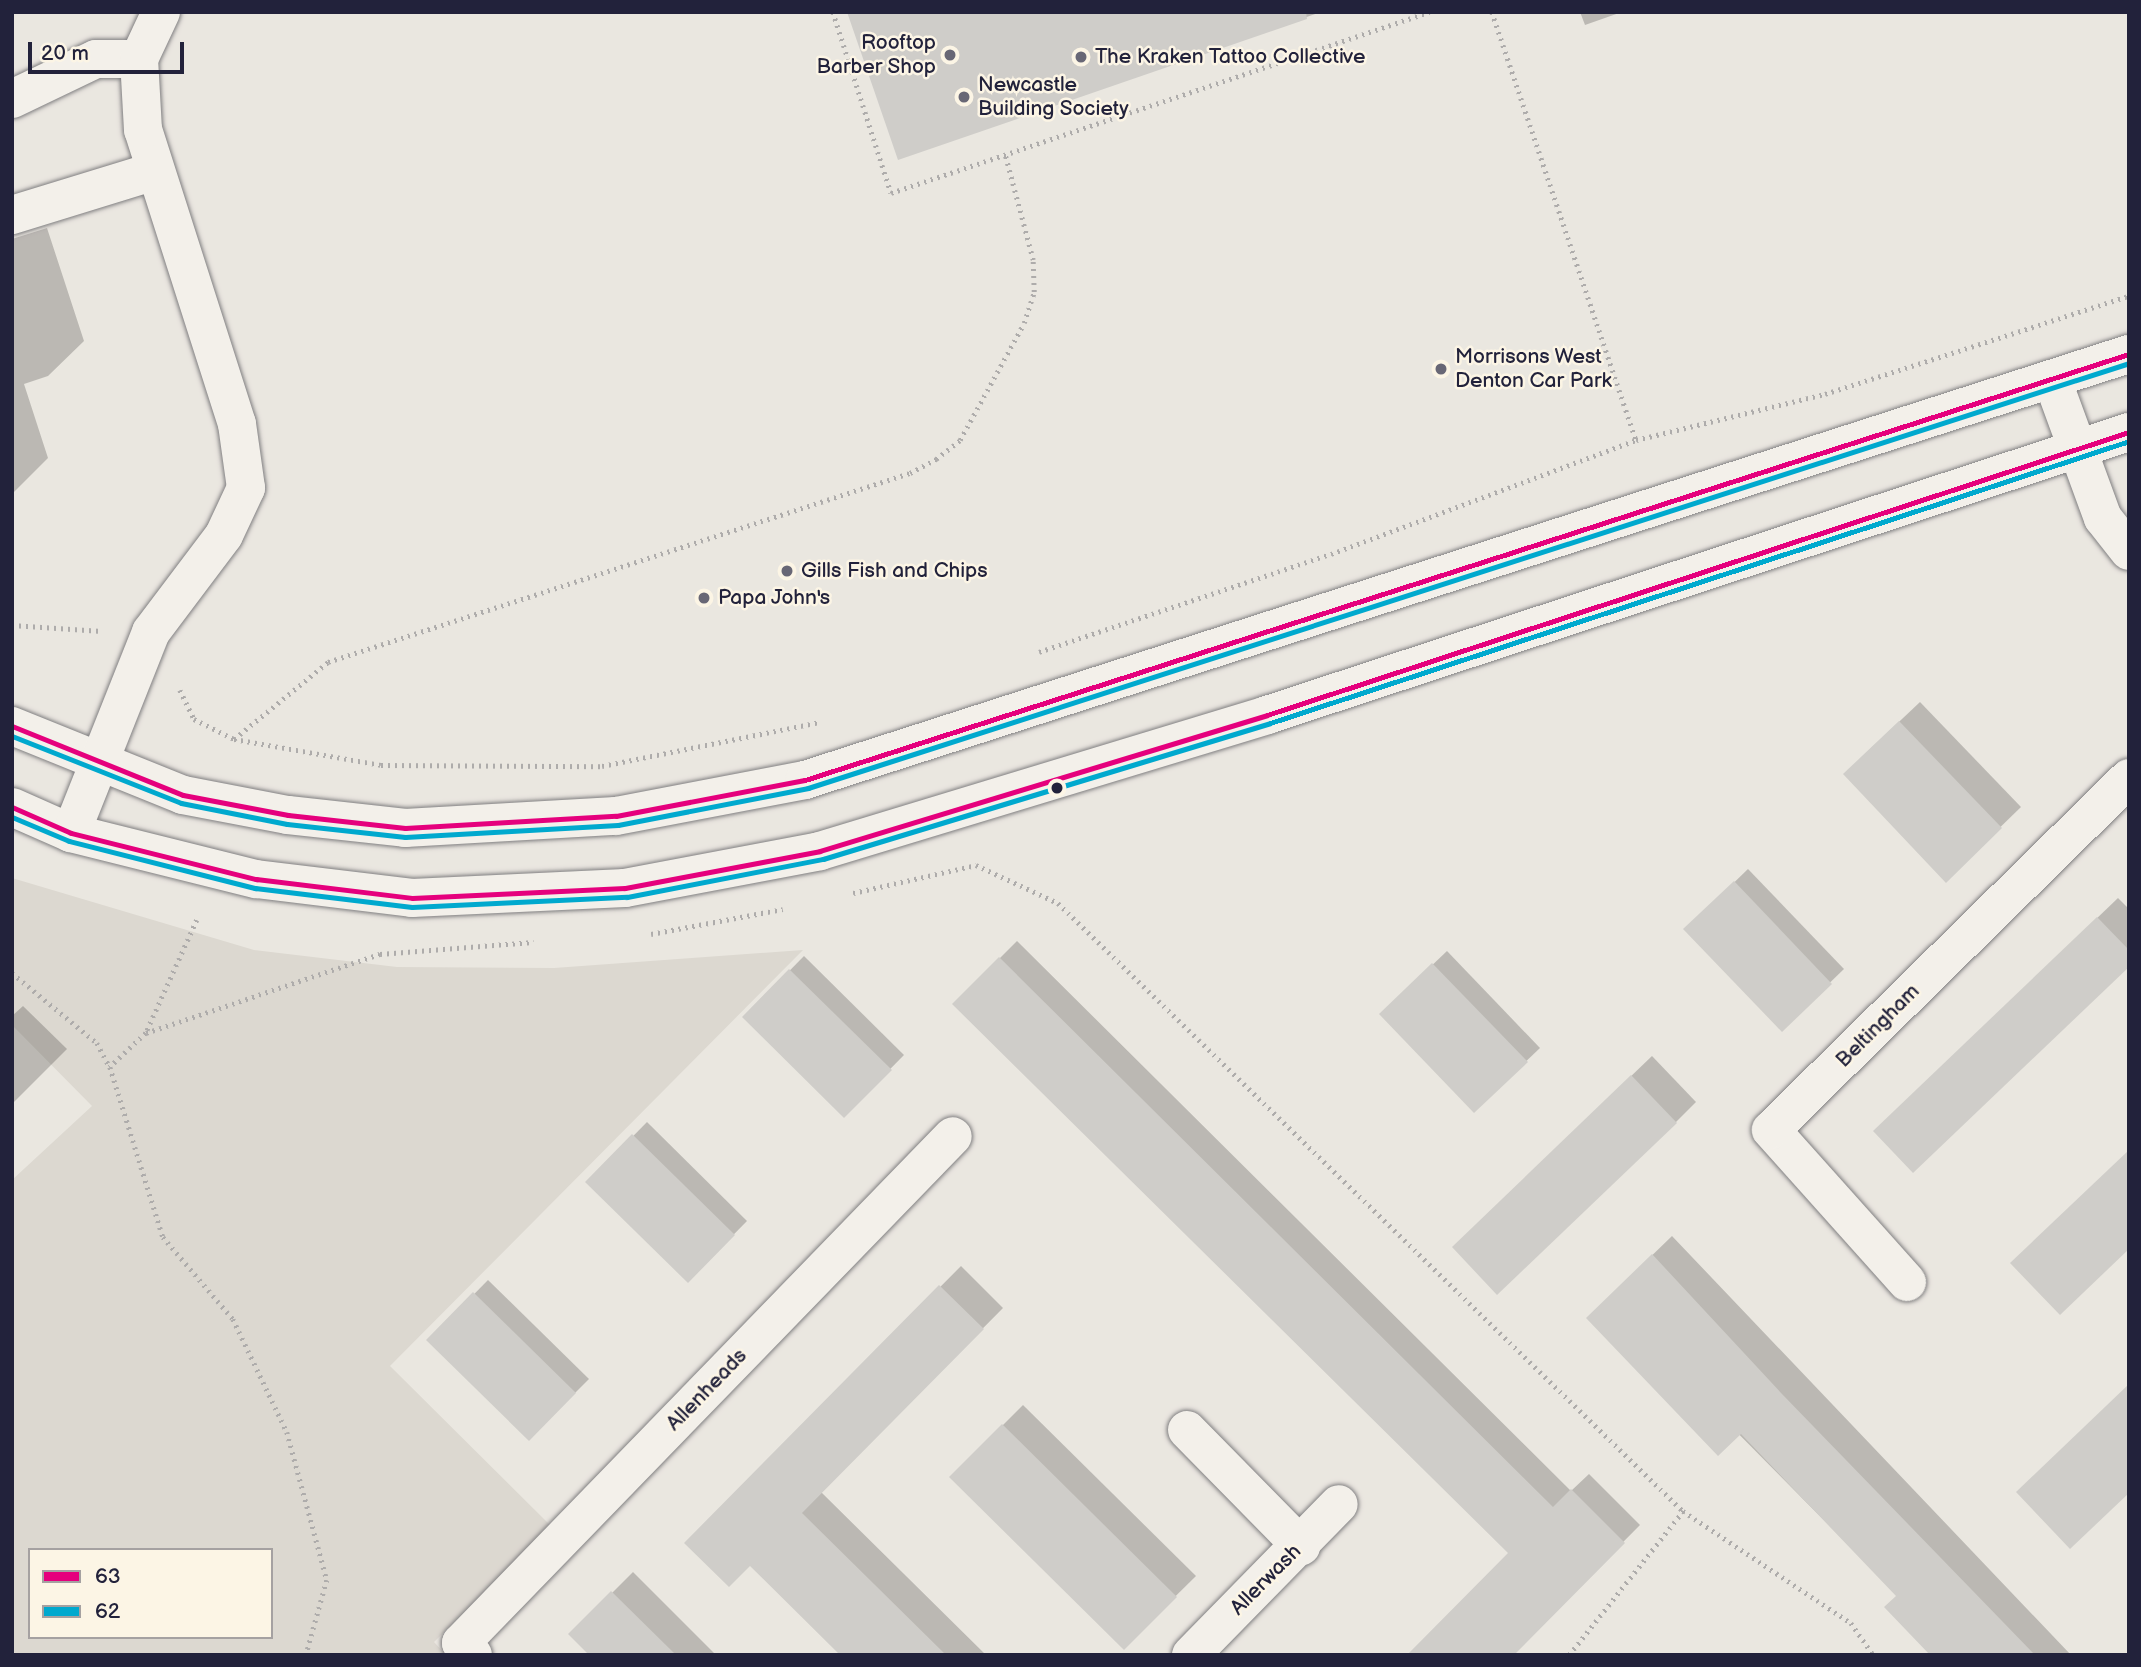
<!DOCTYPE html>
<style>
body{margin:0}
#map{position:relative;width:2141px;height:1667px;overflow:hidden;background:#eae7e0;font-family:"Balsamiq Sans",sans-serif}
div>[style]{position:absolute}
.green>*{inset:0;background:#dcd8d0}
.shadow>*{inset:0;background:#0003}
.building>*{inset:0;background:#cfcdc9}
.path>*{height:4.5px;margin-top:-2.25px;transform-origin:0;background:repeating-linear-gradient(90deg,#aeacab 0 2px,transparent 0 7px)}
.roads{filter:drop-shadow(0 0 2px #807f81) drop-shadow(0 0 2px #807f81)}
.minor>*{height:38px;margin:-19px;padding:0 19px;transform-origin:19px;border-radius:19px;background:#f3f0ea}
.bus-1>*{height:5px;margin:-2.5px;padding:0 2.5px;transform-origin:2.5px;border-radius:2.5px;background:#e5007d}
.bus-2>*{height:5px;margin:-2.5px;padding:0 2.5px;transform-origin:2.5px;border-radius:2.5px;background:#00a9ce}
.dots>*{width:19px;height:19px;translate:-50% -50%;box-sizing:border-box;border:4px solid #fcf5e5;border-radius:50%}
span{translate:-50% -50%;white-space:nowrap;text-align:center;line-height:1.15;-webkit-text-stroke:5px #fcf5e5;paint-order:stroke}
.poi-label{font-size:21px;color:#22223b}
.right{translate:-100% -50%;text-align:right}
.left{translate:0 -50%;text-align:left}
.street-label{font-size:21px;color:#22223b}
.frame{position:absolute;inset:0;border:14px solid #22223b;pointer-events:none}
.legend{position:absolute;left:28px;top:1548px;width:245px;height:91px;box-sizing:border-box;background:#fcf5e5;border:2px solid #a5a1a1;margin:0;padding:9px 12px;list-style:none;font-size:21px;color:#22223b}
.legend li{display:flex;align-items:center;gap:14px;height:35px}
.legend b{width:35px;border:2px solid #a5a1a1}
.scale{position:absolute;left:28px;top:42px;width:156px;height:32px;box-sizing:border-box;border:4px solid #22223b;border-top:0;padding-left:9px;font-size:21px;line-height:24px;white-space:nowrap;color:#22223b;-webkit-text-stroke:5px #fcf5e5;paint-order:stroke}
</style>
<div id="map">
<div class="green">
<div style="clip-path:polygon(evenodd,12px 878px,254px 950px,397px 967px,554px 968px,803px 950px,390px 1366px,551px 1526px,434px 1642px,446px 1655px,12px 1655px,12px 1180px,92px 1106px,12px 1025px,12px 878px,30px 1550px,271px 1550px,271px 1637px,30px 1637px,30px 1550px)"></div>
</div>
<div class="shadow">
<div style="clip-path:polygon(849px 12px,1321px 12px,899px 158px)"></div>
<div style="clip-path:polygon(1580px 12px,1622px 12px,1585px 25px)"></div>
<div style="clip-path:polygon(47px 228px,84px 341px,48px 376px,24px 384px,48px 458px,12px 494px,12px 239px)"></div>
<div style="clip-path:polygon(1920px 702px,2021px 807px,1946px 880px,1865px 754px)"></div>
<div style="clip-path:polygon(1748px 869px,1844px 969px,1782px 1029px,1686px 929px)"></div>
<div style="clip-path:polygon(2118px 898px,2129px 909px,2129px 964px,1896px 1111px)"></div>
<div style="clip-path:polygon(1017px 941px,1571px 1491px,1589px 1474px,1640px 1525px,1511px 1655px,1510px 1553px,954px 1004px)"></div>
<div style="clip-path:polygon(1447px 951px,1540px 1048px,1474px 1111px,1381px 1014px)"></div>
<div style="clip-path:polygon(804px 956px,904px 1055px,844px 1116px,744px 1017px)"></div>
<div style="clip-path:polygon(23px 1006px,67px 1049px,12px 1104px,12px 1016px)"></div>
<div style="clip-path:polygon(1652px 1056px,1696px 1102px,1676px 1122px,1474px 1227px)"></div>
<div style="clip-path:polygon(647px 1122px,747px 1221px,688px 1281px,588px 1182px)"></div>
<div style="clip-path:polygon(1672px 1236px,2071px 1655px,1932px 1655px,1898px 1595px,1606px 1300px)"></div>
<div style="clip-path:polygon(961px 1266px,1003px 1308px,821px 1492px,986px 1655px,842px 1655px,750px 1564px,686px 1543px)"></div>
<div style="clip-path:polygon(488px 1280px,589px 1379px,529px 1439px,429px 1340px)"></div>
<div style="clip-path:polygon(1023px 1405px,1196px 1576px,1124px 1647px,951px 1477px)"></div>
<div style="clip-path:polygon(633px 1572px,716px 1655px,592px 1655px,571px 1634px)"></div>
</div>
<div class="building">
<div style="clip-path:polygon(847px 12px,1306px 12px,1307px 19px,898px 160px)"></div>
<div style="clip-path:polygon(1899px 721px,2002px 828px,1946px 883px,1843px 774px)"></div>
<div style="clip-path:polygon(1734px 881px,1832px 984px,1782px 1032px,1683px 929px)"></div>
<div style="clip-path:polygon(2097px 917px,2129px 950px,2129px 967px,1913px 1173px,1873px 1131px)"></div>
<div style="clip-path:polygon(999px 957px,1553px 1507px,1571px 1489px,1625px 1543px,1514px 1655px,1407px 1655px,1508px 1553px,952px 1004px)"></div>
<div style="clip-path:polygon(1432px 963px,1528px 1062px,1474px 1113px,1379px 1014px)"></div>
<div style="clip-path:polygon(789px 969px,892px 1070px,844px 1118px,742px 1017px)"></div>
<div style="clip-path:polygon(1631px 1075px,1677px 1123px,1497px 1295px,1452px 1247px)"></div>
<div style="clip-path:polygon(632px 1134px,735px 1235px,688px 1283px,585px 1182px)"></div>
<div style="clip-path:polygon(2129px 1150px,2129px 1249px,2060px 1315px,2010px 1263px)"></div>
<div style="clip-path:polygon(1652px 1254px,1782px 1394px,2035px 1655px,1930px 1655px,1884px 1607px,1896px 1596px,1741px 1434px,1718px 1456px,1586px 1318px)"></div>
<div style="clip-path:polygon(939px 1285px,984px 1329px,802px 1513px,946px 1655px,840px 1655px,750px 1566px,729px 1587px,684px 1543px)"></div>
<div style="clip-path:polygon(473px 1292px,576px 1393px,529px 1441px,426px 1340px)"></div>
<div style="clip-path:polygon(2129px 1384px,2129px 1493px,2070px 1549px,2016px 1492px)"></div>
<div style="clip-path:polygon(1002px 1424px,1177px 1597px,1124px 1650px,949px 1477px)"></div>
<div style="clip-path:polygon(611px 1591px,676px 1655px,589px 1655px,568px 1634px)"></div>
</div>
<div class="path">
<div style="left:833px;top:12px;width:190px;rotate:72.2deg"></div>
<div style="left:891px;top:193px;width:568px;rotate:-18.59deg"></div>
<div style="left:1492px;top:12px;width:452px;rotate:71.4deg"></div>
<div style="left:12px;top:625px;width:90px;rotate:3.8deg"></div>
<div style="left:1039px;top:652px;width:308px;rotate:-18.6deg"></div>
<div style="left:1331px;top:554px;width:326px;rotate:-20.5deg"></div>
<div style="left:1636px;top:440px;width:195px;rotate:-13.7deg"></div>
<div style="left:1825px;top:394px;width:319px;rotate:-17.9deg"></div>
<div style="left:180px;top:690px;width:32px;rotate:64deg"></div>
<div style="left:194px;top:719px;width:45px;rotate:26.6deg"></div>
<div style="left:234px;top:739px;width:149px;rotate:10deg"></div>
<div style="left:381px;top:765px;width:221px;rotate:0.3deg"></div>
<div style="left:602px;top:766px;width:223px;rotate:-11.4deg"></div>
<div style="left:234px;top:739px;width:122px;rotate:-39.3deg"></div>
<div style="left:328px;top:662px;width:612px;rotate:-17.99deg"></div>
<div style="left:910px;top:473px;width:30px;rotate:-28deg"></div>
<div style="left:936px;top:459px;width:31px;rotate:-38deg"></div>
<div style="left:960px;top:440px;width:133px;rotate:-61.3deg"></div>
<div style="left:1024px;top:323px;width:33px;rotate:-72deg"></div>
<div style="left:1034px;top:292px;width:32px;rotate:-92deg"></div>
<div style="left:1033px;top:260px;width:109px;rotate:-104.9deg"></div>
<div style="left:853px;top:893px;width:126px;rotate:-12.8deg"></div>
<div style="left:976px;top:865px;width:90px;rotate:24.9deg"></div>
<div style="left:1058px;top:903px;width:872px;rotate:44.21deg"></div>
<div style="left:1683px;top:1511px;width:202px;rotate:33.7deg"></div>
<div style="left:1851px;top:1623px;width:39px;rotate:55deg"></div>
<div style="left:197px;top:920px;width:124px;rotate:114.3deg"></div>
<div style="left:146px;top:1033px;width:50px;rotate:136.6deg"></div>
<div style="left:110px;top:1067px;width:178px;rotate:72.7deg"></div>
<div style="left:163px;top:1237px;width:108px;rotate:49.5deg"></div>
<div style="left:233px;top:1319px;width:125px;rotate:64.5deg"></div>
<div style="left:287px;top:1432px;width:153px;rotate:74.9deg"></div>
<div style="left:327px;top:1580px;width:78px;rotate:105.6deg"></div>
<div style="left:651px;top:934px;width:134px;rotate:-10.7deg"></div>
<div style="left:12px;top:973px;width:110px;rotate:39.5deg"></div>
<div style="left:97px;top:1043px;width:27px;rotate:62deg"></div>
<div style="left:146px;top:1033px;width:247px;rotate:-18.7deg"></div>
<div style="left:380px;top:954px;width:154px;rotate:-4.5deg"></div>
<div style="left:1569px;top:1655px;width:184px;rotate:-51.6deg"></div>
</div>
<div class="roads">
<div class="minor">
<div style="left:12px;top:99px;width:93px;rotate:-25.5deg"></div>
<div style="left:96px;top:59px;width:43px"></div>
<div style="left:12px;top:215px;width:150px;rotate:-17.1deg"></div>
<div style="left:2052px;top:379px;width:148px;rotate:69.9deg"></div>
<div style="left:2103px;top:518px;width:42px;rotate:51.8deg"></div>
<div style="left:12px;top:726px;width:184px;rotate:22deg"></div>
<div style="left:183px;top:795px;width:107px;rotate:10.8deg"></div>
<div style="left:288px;top:815px;width:118px;rotate:6.3deg"></div>
<div style="left:405px;top:828px;width:211px;rotate:-3.3deg"></div>
<div style="left:616px;top:816px;width:192px;rotate:-10.8deg"></div>
<div style="left:805px;top:780px;width:1391px;rotate:-17.84deg"></div>
<div style="left:12px;top:807px;width:64px;rotate:23.8deg"></div>
<div style="left:71px;top:833px;width:191px;rotate:14deg"></div>
<div style="left:256px;top:879px;width:157px;rotate:6.9deg"></div>
<div style="left:412px;top:898px;width:213px;rotate:-2.7deg"></div>
<div style="left:625px;top:888px;width:198px;rotate:-10.7deg"></div>
<div style="left:820px;top:851px;width:467px;rotate:-16.9deg"></div>
<div style="left:1267px;top:715px;width:907px;rotate:-18.18deg"></div>
<div style="left:71px;top:833px;width:216px;rotate:-68.3deg"></div>
<div style="left:151px;top:632px;width:121px;rotate:-53deg"></div>
<div style="left:224px;top:535px;width:52px;rotate:-64.9deg"></div>
<div style="left:246px;top:488px;width:65px;rotate:-98deg"></div>
<div style="left:237px;top:424px;width:309px;rotate:-107.7deg"></div>
<div style="left:143px;top:130px;width:71px;rotate:-93.2deg"></div>
<div style="left:139px;top:59px;width:52px;rotate:-64.9deg"></div>
<div style="left:1907px;top:1282px;width:204px;rotate:-131.8deg"></div>
<div style="left:1771px;top:1130px;width:502px;rotate:-44.52deg"></div>
<div style="left:1187px;top:1430px;width:163px;rotate:45.5deg"></div>
<div style="left:473px;top:1655px;width:17px;rotate:-135deg"></div>
<div style="left:461px;top:1643px;width:706px;rotate:-45.86deg"></div>
<div style="left:1191px;top:1655px;width:211px;rotate:-45.6deg"></div>
</div>
</div>
<div class="bus-1">
<div style="left:12px;top:726px;width:184px;rotate:22deg"></div>
<div style="left:183px;top:795px;width:107px;rotate:10.8deg"></div>
<div style="left:288px;top:815px;width:118px;rotate:6.3deg"></div>
<div style="left:405px;top:828px;width:211px;rotate:-3.3deg"></div>
<div style="left:616px;top:816px;width:192px;rotate:-10.8deg"></div>
<div style="left:805px;top:780px;width:1391px;rotate:-17.84deg"></div>
<div style="left:12px;top:807px;width:64px;rotate:23.8deg"></div>
<div style="left:71px;top:833px;width:191px;rotate:14deg"></div>
<div style="left:256px;top:879px;width:157px;rotate:6.9deg"></div>
<div style="left:412px;top:898px;width:213px;rotate:-2.7deg"></div>
<div style="left:625px;top:888px;width:198px;rotate:-10.7deg"></div>
<div style="left:820px;top:851px;width:467px;rotate:-16.9deg"></div>
<div style="left:1267px;top:715px;width:907px;rotate:-18.18deg"></div>
</div>
<div class="bus-2">
<div style="left:12px;top:736px;width:182px;rotate:21.6deg"></div>
<div style="left:181px;top:803px;width:108px;rotate:11.2deg"></div>
<div style="left:287px;top:824px;width:119px;rotate:6.3deg"></div>
<div style="left:405px;top:837px;width:213px;rotate:-3.2deg"></div>
<div style="left:618px;top:825px;width:194px;rotate:-11deg"></div>
<div style="left:808px;top:788px;width:1388px;rotate:-17.83deg"></div>
<div style="left:12px;top:817px;width:62px;rotate:22.8deg"></div>
<div style="left:69px;top:841px;width:192px;rotate:14.2deg"></div>
<div style="left:255px;top:888px;width:158px;rotate:6.9deg"></div>
<div style="left:412px;top:907px;width:215px;rotate:-2.7deg"></div>
<div style="left:627px;top:897px;width:200px;rotate:-11deg"></div>
<div style="left:823px;top:859px;width:467px;rotate:-16.9deg"></div>
<div style="left:1270px;top:723px;width:904px;rotate:-18.17deg"></div>
</div>
<div class="dots">
<div style="left:950px;top:55px;background:#686775"></div>
<div style="left:1081px;top:57px;background:#686775"></div>
<div style="left:964px;top:97px;background:#686775"></div>
<div style="left:1441px;top:369px;background:#686775"></div>
<div style="left:787px;top:571px;background:#686775"></div>
<div style="left:704px;top:598px;background:#686775"></div>
<div style="left:1057px;top:788px;background:#22223b"></div>
</div>
<div class="poi-label">
<span class="right" style="left:936px;top:55px">Rooftop<br>Barber Shop</span>
<span class="left" style="left:1095px;top:57px">The Kraken Tattoo Collective</span>
<span class="left" style="left:978px;top:97px">Newcastle<br>Building Society</span>
<span class="left" style="left:1455px;top:369px">Morrisons West<br>Denton Car Park</span>
<span class="left" style="left:801px;top:571px">Gills Fish and Chips</span>
<span class="left" style="left:718px;top:598px">Papa John's</span>
</div>
<div class="street-label">
<span style="left:1878px;top:1026px;rotate:-45deg">Beltingham</span>
<span style="left:707px;top:1390px;rotate:-46deg">Allenheads</span>
<span style="left:1266px;top:1580px;rotate:-45deg">Allerwash</span>
</div>
<div class="frame"></div>
<ul class="legend">
<li><b style="height:9px;background:#e5007d"></b>63</li>
<li><b style="height:9px;background:#00a9ce"></b>62</li>
</ul>
<div class="scale">20 m</div>
</div>
